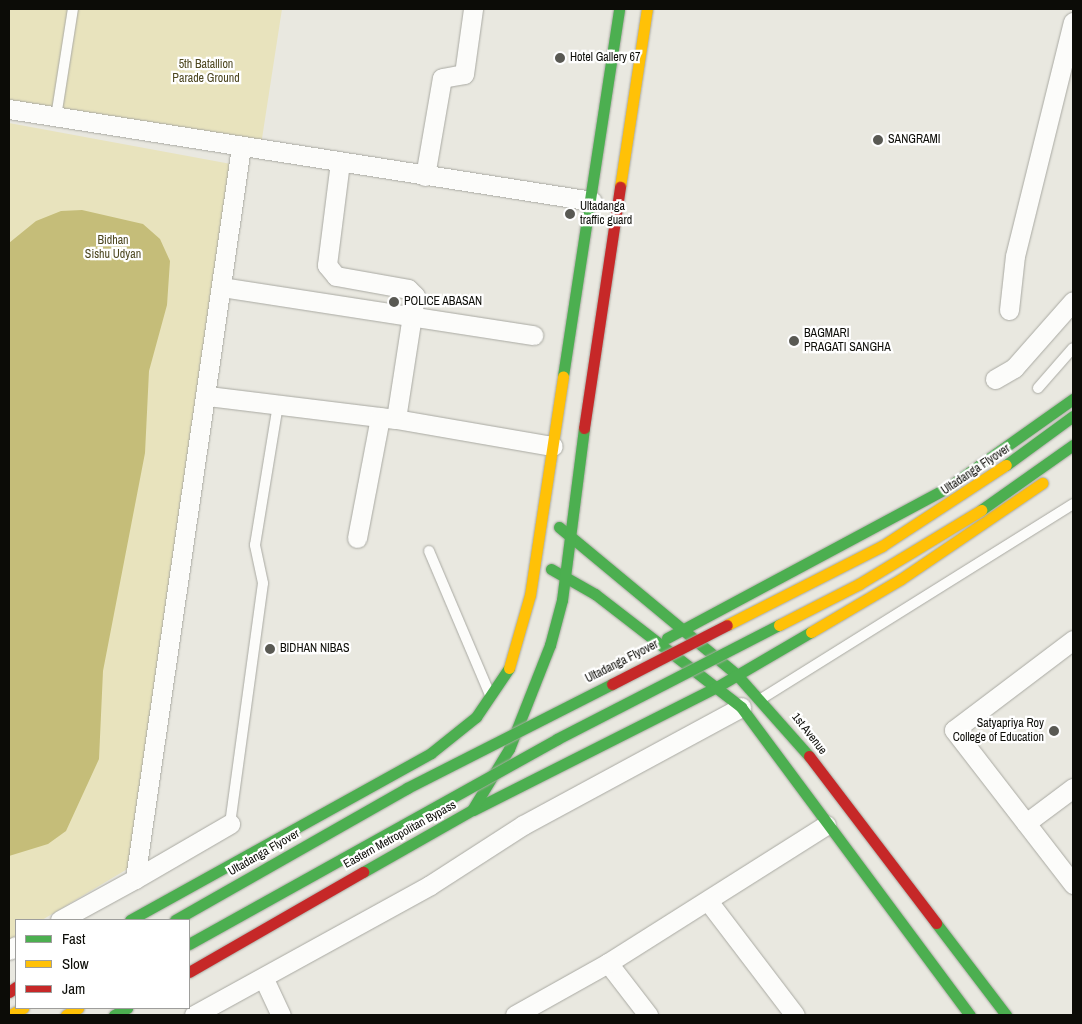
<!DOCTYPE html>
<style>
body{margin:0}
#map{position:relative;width:1082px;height:1024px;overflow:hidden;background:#e9e8e0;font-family:"Archivo Narrow",sans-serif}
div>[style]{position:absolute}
.green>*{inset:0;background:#e8e3bd}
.water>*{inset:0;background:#c5bd79}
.roads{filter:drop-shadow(0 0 1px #a9a9a2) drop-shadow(0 0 1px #a9a9a2)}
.lane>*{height:10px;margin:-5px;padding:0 5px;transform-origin:5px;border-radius:5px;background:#fcfcfa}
.street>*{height:19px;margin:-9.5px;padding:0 9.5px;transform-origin:9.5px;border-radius:9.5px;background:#fcfcfa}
.fast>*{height:11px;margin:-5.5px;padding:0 5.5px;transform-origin:5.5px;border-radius:5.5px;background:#4caf50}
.slow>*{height:11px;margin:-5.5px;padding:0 5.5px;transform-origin:5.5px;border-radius:5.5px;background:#ffc107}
.jam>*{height:11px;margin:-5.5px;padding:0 5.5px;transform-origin:5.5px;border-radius:5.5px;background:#c62828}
.bridges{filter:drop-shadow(0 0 1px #a9a9a2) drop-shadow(0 0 1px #a9a9a2)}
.fast-bridge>*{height:11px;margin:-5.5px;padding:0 5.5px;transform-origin:5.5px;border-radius:5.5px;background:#4caf50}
.slow-bridge>*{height:11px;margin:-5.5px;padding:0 5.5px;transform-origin:5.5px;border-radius:5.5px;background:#ffc107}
.jam-bridge>*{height:11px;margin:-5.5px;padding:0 5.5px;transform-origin:5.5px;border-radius:5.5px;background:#c62828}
.dots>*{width:14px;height:14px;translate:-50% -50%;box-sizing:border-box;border:2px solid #fff;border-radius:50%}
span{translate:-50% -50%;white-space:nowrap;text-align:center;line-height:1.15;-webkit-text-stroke:4.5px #fff;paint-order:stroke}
.poi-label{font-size:12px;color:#0c0c07}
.left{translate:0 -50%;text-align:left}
.right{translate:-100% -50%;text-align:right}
.park-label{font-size:12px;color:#4d4720}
.street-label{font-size:12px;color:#0c0c07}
.frame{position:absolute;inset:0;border:10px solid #0c0c07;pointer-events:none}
.legend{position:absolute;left:15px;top:919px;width:175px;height:90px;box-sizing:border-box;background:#fff;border:1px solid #9e9e9c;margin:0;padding:6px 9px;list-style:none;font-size:15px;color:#0c0c07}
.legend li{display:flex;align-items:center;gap:10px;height:25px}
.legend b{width:25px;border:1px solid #9e9e9c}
</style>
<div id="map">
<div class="green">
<div style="clip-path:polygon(9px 9px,282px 9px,261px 145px,9px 101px)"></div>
<div style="clip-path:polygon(9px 123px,231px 164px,129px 868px,42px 920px,16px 920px,16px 936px,9px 940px)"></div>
</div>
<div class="water">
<div style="clip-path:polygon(82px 210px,143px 224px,160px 239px,170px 261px,167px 305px,149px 371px,145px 453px,103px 671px,99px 759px,66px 831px,48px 844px,9px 856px,9px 243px,36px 221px,61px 211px)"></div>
</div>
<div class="roads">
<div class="lane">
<div style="left:56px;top:117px;width:109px;rotate:-81.1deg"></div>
<div style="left:1038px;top:388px;width:53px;rotate:-48.8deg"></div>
<div style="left:429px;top:551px;width:156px;rotate:67deg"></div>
<div style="left:761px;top:699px;width:368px;rotate:-32deg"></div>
<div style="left:230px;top:824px;width:243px;rotate:-82.2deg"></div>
<div style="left:263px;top:583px;width:39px;rotate:-102deg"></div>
<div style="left:255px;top:545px;width:142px;rotate:-80.7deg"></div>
</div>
<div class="street">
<div style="left:9px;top:109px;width:590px;rotate:8.97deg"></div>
<div style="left:340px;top:162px;width:104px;rotate:97.2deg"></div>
<div style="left:327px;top:265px;width:14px;rotate:51deg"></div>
<div style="left:336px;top:276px;width:73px;rotate:10.2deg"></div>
<div style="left:408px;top:289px;width:10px;rotate:45deg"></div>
<div style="left:415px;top:296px;width:124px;rotate:98.8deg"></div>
<div style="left:425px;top:176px;width:99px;rotate:-80.2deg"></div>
<div style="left:442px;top:78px;width:22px;rotate:-10deg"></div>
<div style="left:464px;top:74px;width:66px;rotate:-82.1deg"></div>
<div style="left:222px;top:287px;width:315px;rotate:8.8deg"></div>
<div style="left:1009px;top:310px;width:54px;rotate:-83.7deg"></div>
<div style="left:1015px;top:256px;width:241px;rotate:-76.1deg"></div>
<div style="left:995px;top:379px;width:22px;rotate:-30deg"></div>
<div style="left:1014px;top:368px;width:89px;rotate:-48.6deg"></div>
<div style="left:208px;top:396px;width:189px;rotate:7deg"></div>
<div style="left:396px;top:419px;width:159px;rotate:9.8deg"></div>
<div style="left:357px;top:538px;width:123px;rotate:-79.2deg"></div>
<div style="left:1073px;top:640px;width:149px;rotate:142.9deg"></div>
<div style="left:954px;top:730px;width:195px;rotate:52.3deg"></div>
<div style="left:1026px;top:823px;width:59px;rotate:-36.7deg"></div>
<div style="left:135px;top:879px;width:110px;rotate:-30.1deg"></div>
<div style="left:708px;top:901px;width:143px;rotate:52.7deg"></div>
<div style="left:60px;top:920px;width:85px;rotate:-28.7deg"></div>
<div style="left:135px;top:879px;width:740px;rotate:-81.76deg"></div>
<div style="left:9px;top:950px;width:8px;rotate:-30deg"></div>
<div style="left:608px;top:963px;width:66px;rotate:52.4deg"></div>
<div style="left:264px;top:979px;width:40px;rotate:65deg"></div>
<div style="left:194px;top:1015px;width:269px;rotate:-28.8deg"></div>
<div style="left:430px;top:885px;width:111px;rotate:-32.8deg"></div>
<div style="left:523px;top:825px;width:248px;rotate:-28.4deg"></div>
<div style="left:515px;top:1015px;width:107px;rotate:-29.2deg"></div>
<div style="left:608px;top:963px;width:258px;rotate:-32.3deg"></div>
</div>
<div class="fast">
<div style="left:563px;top:376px;width:371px;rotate:-81.3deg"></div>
<div style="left:559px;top:527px;width:231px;rotate:39.7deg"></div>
<div style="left:737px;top:675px;width:108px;rotate:48.4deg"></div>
<div style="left:551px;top:569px;width:51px;rotate:29.6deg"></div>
<div style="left:595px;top:594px;width:185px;rotate:37.7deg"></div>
<div style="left:741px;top:707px;width:384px;rotate:53.4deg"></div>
<div style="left:667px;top:638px;width:321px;rotate:-28.2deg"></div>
<div style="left:950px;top:486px;width:151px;rotate:-35.3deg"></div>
<div style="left:473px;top:810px;width:271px;rotate:-26.8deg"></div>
<div style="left:715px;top:688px;width:111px;rotate:-30.3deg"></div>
<div style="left:363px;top:872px;width:125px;rotate:-29.6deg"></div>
<div style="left:472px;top:810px;width:71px;rotate:-58.8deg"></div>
<div style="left:509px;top:749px;width:112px;rotate:-68.5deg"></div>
<div style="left:550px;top:645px;width:47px;rotate:-75.1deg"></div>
<div style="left:562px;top:600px;width:173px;rotate:-82.7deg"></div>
<div style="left:130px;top:920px;width:344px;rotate:-29deg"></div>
<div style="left:431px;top:753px;width:58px;rotate:-38.7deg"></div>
<div style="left:476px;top:717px;width:59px;rotate:-56deg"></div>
<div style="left:936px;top:923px;width:116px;rotate:52.7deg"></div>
<div style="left:114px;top:1015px;width:15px;rotate:-28deg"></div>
</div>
<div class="slow">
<div style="left:620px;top:187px;width:180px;rotate:-81.4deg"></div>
<div style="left:811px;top:632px;width:104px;rotate:-30.5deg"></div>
<div style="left:901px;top:579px;width:171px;rotate:-34.2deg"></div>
<div style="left:509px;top:668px;width:76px;rotate:-74deg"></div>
<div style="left:530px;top:595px;width:221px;rotate:-81.4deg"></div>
<div style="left:10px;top:1015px;width:15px;rotate:-28deg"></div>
<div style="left:66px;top:1015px;width:14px;rotate:-30deg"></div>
</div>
<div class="jam">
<div style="left:584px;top:428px;width:244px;rotate:-81.5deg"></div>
<div style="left:809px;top:756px;width:210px;rotate:52.7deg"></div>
<div style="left:189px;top:972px;width:201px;rotate:-29.9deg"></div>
<div style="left:9px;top:992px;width:9px;rotate:-36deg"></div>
</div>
</div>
<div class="bridges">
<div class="fast-bridge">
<div style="left:1006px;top:465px;width:83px;rotate:-36.2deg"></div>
<div style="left:981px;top:510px;width:113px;rotate:-35.2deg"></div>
<div style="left:175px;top:920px;width:267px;rotate:-29.6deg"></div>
<div style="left:407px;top:788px;width:230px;rotate:-26.9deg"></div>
<div style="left:189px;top:944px;width:421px;rotate:-29.1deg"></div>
<div style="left:557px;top:739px;width:250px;rotate:-27.2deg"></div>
</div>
<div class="slow-bridge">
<div style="left:727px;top:625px;width:174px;rotate:-27deg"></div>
<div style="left:882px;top:546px;width:148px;rotate:-33.2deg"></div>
<div style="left:779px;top:625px;width:90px;rotate:-27.1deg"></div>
<div style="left:859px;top:584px;width:143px;rotate:-31.2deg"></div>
</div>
<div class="jam-bridge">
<div style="left:612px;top:684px;width:129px;rotate:-27.2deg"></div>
</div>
</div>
<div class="dots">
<div style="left:560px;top:58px;background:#595953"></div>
<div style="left:878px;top:140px;background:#595953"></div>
<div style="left:570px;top:214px;background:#595953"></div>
<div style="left:394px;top:302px;background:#595953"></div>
<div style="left:794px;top:341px;background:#595953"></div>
<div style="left:270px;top:649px;background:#595953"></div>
<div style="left:1054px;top:731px;background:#595953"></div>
</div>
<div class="poi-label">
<span class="left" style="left:570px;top:58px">Hotel Gallery 67</span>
<span class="left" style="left:888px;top:140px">SANGRAMI</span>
<span class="left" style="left:580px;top:214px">Ultadanga<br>traffic guard</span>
<span class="left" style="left:404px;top:302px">POLICE ABASAN</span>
<span class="left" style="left:804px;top:341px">BAGMARI<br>PRAGATI SANGHA</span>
<span class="left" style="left:280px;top:649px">BIDHAN NIBAS</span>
<span class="right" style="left:1044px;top:731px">Satyapriya Roy<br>College of Education</span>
</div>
<div class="park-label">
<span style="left:206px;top:72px">5th Batallion<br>Parade Ground</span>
<span style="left:113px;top:248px">Bidhan<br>Sishu Udyan</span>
</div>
<div class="street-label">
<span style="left:976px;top:470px;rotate:-34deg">Ultadanga Flyover</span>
<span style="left:622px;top:662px;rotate:-27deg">Ultadanga Flyover</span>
<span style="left:809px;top:734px;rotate:52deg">1st Avenue</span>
<span style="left:400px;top:835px;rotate:-29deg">Eastern Metropolitan Bypass</span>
<span style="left:264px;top:853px;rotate:-30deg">Ultadanga Flyover</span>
</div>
<div class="frame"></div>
<ul class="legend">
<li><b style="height:6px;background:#4caf50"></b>Fast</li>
<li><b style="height:6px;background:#ffc107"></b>Slow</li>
<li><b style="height:6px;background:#c62828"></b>Jam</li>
</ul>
</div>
